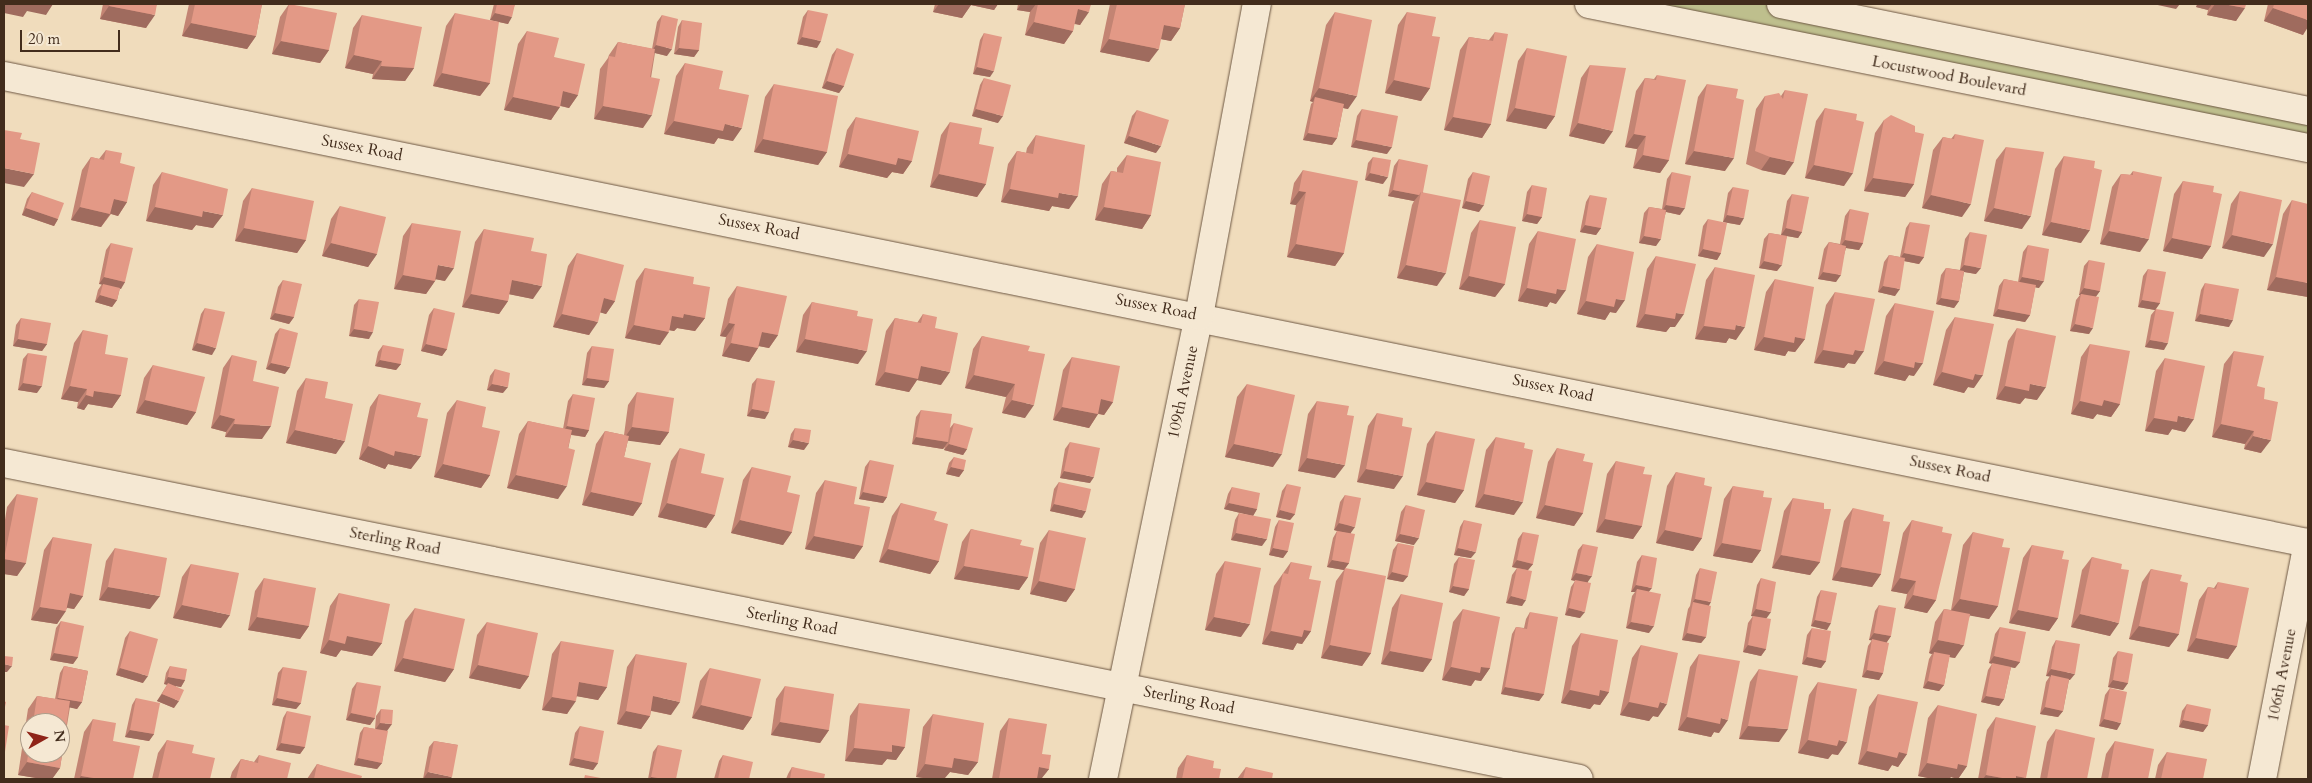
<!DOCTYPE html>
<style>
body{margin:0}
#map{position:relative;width:2312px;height:783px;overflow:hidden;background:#f0dcbc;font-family:Cardo,serif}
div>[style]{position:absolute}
.green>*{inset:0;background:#bebf8d}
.roads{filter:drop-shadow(0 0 1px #6e5844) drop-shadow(0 0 1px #6e5844)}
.street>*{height:28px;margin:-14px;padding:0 14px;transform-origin:14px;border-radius:14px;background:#f5e8d3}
.wall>*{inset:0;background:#c38473}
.shaded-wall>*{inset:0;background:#9f6b5e}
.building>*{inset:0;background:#e39986}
span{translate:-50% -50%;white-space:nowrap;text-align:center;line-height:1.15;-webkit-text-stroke:5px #f5e8d3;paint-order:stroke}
.street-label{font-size:16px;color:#422c1c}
.frame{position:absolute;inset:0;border:5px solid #422c1c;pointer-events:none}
.north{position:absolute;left:20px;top:713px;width:50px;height:50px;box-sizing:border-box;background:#f5e8d3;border:1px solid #ad9d8a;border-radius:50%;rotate:83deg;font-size:14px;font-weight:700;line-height:20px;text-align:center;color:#422c1c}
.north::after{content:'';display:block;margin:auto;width:18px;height:22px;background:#8f2418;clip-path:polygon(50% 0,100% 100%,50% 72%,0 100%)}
.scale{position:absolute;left:20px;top:30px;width:100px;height:22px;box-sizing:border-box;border:2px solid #422c1c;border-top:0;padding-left:6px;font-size:15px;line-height:18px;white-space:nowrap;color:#422c1c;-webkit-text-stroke:4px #f5e8d3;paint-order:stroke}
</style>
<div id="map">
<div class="green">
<div style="clip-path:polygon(1589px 4px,1781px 4px,2308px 111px,2308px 148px)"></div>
</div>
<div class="roads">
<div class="street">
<div style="left:1589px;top:4px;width:733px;rotate:11.33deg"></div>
<div style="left:1781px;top:4px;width:538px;rotate:11.48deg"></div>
<div style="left:4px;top:76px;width:2351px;rotate:11.46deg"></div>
<div style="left:4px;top:463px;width:1606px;rotate:11.34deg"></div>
<div style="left:1103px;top:779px;width:473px;rotate:-78.3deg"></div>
<div style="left:1199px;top:316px;width:317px;rotate:-79.5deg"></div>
<div style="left:2262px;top:779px;width:241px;rotate:-79deg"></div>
</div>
</div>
<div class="wall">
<div style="clip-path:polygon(103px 4px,157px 4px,146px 28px,100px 19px)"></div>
<div style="clip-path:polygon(189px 4px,262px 4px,256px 36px,247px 49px,182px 36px)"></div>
<div style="clip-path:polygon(289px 4px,329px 50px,320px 63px,272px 54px,280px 17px)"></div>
<div style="clip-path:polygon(494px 4px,515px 4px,508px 24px,490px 20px)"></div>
<div style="clip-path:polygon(935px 4px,998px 4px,994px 10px,971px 5px,962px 18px,933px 12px)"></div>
<div style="clip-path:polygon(1018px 4px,1091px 4px,1080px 25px,1074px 24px,1073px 31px,1064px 44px,1025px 35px,1030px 12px,1017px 10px)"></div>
<div style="clip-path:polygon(1110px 4px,1185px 4px,1180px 28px,1171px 41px,1161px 39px,1149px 62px,1100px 52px)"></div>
<div style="clip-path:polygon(2197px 4px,2246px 4px,2236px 21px,2207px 15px,2208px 10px,2196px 7px)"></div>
<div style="clip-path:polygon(2268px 4px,2308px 4px,2303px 35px,2264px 21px)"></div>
<div style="clip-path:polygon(808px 10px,817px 48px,797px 44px,803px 17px)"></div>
<div style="clip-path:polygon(1335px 12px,1348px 109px,1343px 108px,1337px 138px,1332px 145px,1303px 140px,1311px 104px,1313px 102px,1310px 101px,1326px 25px)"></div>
<div style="clip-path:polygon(1407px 12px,1432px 36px,1430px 88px,1421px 101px,1385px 93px,1398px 25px)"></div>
<div style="clip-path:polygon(455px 13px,490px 83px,480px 96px,433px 86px,446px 26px)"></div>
<div style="clip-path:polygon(362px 15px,414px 68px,405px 81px,372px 79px,373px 74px,345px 68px,353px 28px)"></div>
<div style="clip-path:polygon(662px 15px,667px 56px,655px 53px,643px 128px,594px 119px,600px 69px,608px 58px,609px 55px,618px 42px,652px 49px,657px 22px)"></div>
<div style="clip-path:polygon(682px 20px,699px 50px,694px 57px,674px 54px,678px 27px)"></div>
<div style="clip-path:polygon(527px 31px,554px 57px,578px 95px,569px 108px,560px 106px,551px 120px,504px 110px,518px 44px)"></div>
<div style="clip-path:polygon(1495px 32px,1491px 124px,1482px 138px,1444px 130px,1460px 50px,1469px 37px,1489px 40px)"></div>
<div style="clip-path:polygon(984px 33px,990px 77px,973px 74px,980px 40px)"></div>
<div style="clip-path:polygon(837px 48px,844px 86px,839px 93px,822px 88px,832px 55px)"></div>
<div style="clip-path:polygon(1527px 48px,1555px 116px,1546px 129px,1506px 121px,1518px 61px)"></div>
<div style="clip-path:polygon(685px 63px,719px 89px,733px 141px,718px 138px,714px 144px,664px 134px,676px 76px)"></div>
<div style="clip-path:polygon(1590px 65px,1604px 144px,1569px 136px,1581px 78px)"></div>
<div style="clip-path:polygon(1657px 75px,1669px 160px,1660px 173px,1633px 168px,1637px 149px,1625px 147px,1636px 91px,1645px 78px,1654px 79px)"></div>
<div style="clip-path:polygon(984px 78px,998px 123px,972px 116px,980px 85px)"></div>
<div style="clip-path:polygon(774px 84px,827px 152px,818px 165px,754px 152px,765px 97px)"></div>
<div style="clip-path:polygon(1707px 84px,1725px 171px,1685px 164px,1698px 97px)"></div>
<div style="clip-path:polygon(1785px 90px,1785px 175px,1761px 170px,1746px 164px,1756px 109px,1765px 96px,1781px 96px)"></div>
<div style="clip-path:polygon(1825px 108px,1856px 120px,1844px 186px,1805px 178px,1816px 121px)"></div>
<div style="clip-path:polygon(1362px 109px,1387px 154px,1351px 147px,1357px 116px)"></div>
<div style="clip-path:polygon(1137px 110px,1156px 153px,1124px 143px,1132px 116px)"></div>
<div style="clip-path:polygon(856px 117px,912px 161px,903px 174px,892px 172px,887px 178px,839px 167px,847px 130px)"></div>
<div style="clip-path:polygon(1884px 120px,1915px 132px,1914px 184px,1905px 197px,1864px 191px,1875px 133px)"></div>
<div style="clip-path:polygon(950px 122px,979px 144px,986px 184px,977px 197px,930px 187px,941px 135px)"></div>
<div style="clip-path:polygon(1955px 134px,1962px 217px,1922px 208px,1933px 150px,1943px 137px,1951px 139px)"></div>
<div style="clip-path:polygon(1036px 135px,1069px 209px,1052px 206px,1049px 211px,1001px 202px,1008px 164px,1017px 151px,1026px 153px,1027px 148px)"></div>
<div style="clip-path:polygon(2006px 147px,2022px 229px,1984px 221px,1996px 160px)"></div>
<div style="clip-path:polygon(106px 150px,120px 163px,127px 202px,118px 216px,111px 214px,101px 227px,71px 220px,82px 170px,91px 157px,99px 159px)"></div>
<div style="clip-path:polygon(1127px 155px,1151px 215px,1142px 229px,1095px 220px,1102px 184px,1111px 171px,1117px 172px,1117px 168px)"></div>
<div style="clip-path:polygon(2064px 156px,2081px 243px,2042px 235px,2055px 169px)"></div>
<div style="clip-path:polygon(1373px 157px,1383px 184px,1365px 180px,1368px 163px)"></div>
<div style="clip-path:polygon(1399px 159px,1423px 192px,1437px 286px,1397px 278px,1412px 205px,1414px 201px,1388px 196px,1394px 166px)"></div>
<div style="clip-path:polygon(1303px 170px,1344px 253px,1335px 266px,1287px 257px,1296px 205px,1290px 204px,1294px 183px)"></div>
<div style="clip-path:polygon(2133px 171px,2140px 252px,2100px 244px,2112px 187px,2121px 174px,2130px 175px)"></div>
<div style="clip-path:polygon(162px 172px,213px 228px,196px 225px,192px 230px,146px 221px,153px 185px)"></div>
<div style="clip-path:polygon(1473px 172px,1479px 212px,1462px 208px,1468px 179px)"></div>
<div style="clip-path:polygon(1672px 172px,1680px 215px,1666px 212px,1656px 246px,1639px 243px,1644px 213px,1649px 207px,1662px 209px,1667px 179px)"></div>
<div style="clip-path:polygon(2183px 181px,2213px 192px,2211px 246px,2202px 259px,2163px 251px,2174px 194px)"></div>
<div style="clip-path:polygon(1532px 185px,1542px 217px,1537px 224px,1522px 221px,1527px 192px)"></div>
<div style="clip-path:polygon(1733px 187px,1740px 225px,1723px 222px,1728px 193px)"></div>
<div style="clip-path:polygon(252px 188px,306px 240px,297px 253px,235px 241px,243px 201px)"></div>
<div style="clip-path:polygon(2240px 191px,2264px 257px,2222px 248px,2231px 204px)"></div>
<div style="clip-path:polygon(32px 192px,58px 219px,54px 226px,22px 215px,27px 199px)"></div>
<div style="clip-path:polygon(1792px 194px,1802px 232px,1798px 238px,1787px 236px,1777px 271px,1759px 268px,1764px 239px,1769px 233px,1781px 235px,1787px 201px)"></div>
<div style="clip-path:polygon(1590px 195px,1601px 228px,1596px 235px,1580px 232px,1586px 202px)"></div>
<div style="clip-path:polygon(2292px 200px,2308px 297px,2267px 290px,2283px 214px)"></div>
<div style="clip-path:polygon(340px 206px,377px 254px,368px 267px,322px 256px,331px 219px)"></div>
<div style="clip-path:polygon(1850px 209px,1863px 243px,1859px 250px,1846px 248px,1836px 282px,1818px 279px,1824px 249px,1829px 242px,1840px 244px,1845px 216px)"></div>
<div style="clip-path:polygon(1708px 219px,1721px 253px,1717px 260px,1698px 256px,1703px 226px)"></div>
<div style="clip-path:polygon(1480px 220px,1505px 284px,1495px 297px,1459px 289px,1471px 233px)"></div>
<div style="clip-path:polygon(1910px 222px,1924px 257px,1919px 264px,1904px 261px,1895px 296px,1878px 292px,1884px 262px,1889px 255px,1900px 257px,1906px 228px)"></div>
<div style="clip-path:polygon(412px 223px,445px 281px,436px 279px,435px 281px,426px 294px,394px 289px,403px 236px)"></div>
<div style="clip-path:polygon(484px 229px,531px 251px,533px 299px,509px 294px,508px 301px,499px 314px,462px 307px,475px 242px)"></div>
<div style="clip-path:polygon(1538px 231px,1556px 304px,1550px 302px,1547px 307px,1518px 301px,1529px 244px)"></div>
<div style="clip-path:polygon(1970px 232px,1976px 274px,1964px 272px,1959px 301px,1954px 308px,1936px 304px,1941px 275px,1946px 268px,1960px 270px,1965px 239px)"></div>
<div style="clip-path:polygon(111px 243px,125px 282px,120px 288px,117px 300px,112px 307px,95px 302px,98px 290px,102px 284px,99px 284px,106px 250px)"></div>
<div style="clip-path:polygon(1597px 244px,1616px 313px,1610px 312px,1605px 320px,1577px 314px,1588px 257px)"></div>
<div style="clip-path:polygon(2028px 245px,2039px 288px,2035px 287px,2030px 315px,2025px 322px,1993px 316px,1999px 286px,2004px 279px,2018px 282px,2023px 252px)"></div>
<div style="clip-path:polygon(577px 253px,615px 301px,606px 314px,600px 312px,589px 335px,553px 327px,568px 266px)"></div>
<div style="clip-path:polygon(1656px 256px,1675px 327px,1670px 327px,1666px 332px,1636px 327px,1647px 269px)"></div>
<div style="clip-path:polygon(2089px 260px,2100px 291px,2096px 296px,2089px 334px,2070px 331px,2076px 300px,2080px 295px,2079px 295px,2084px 266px)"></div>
<div style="clip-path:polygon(1715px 267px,1736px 340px,1729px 338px,1726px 343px,1695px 339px,1706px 280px)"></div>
<div style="clip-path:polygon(645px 268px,693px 284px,705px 318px,695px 331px,677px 328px,674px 331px,669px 330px,660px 345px,625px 338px,636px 281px)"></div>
<div style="clip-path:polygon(2148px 269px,2160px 303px,2156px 309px,2164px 350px,2145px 347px,2151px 315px,2155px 310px,2138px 307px,2143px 276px)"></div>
<div style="clip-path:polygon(1775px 279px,1805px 339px,1795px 352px,1788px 351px,1785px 356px,1754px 350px,1766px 292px)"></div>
<div style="clip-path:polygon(283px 280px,294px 317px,289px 324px,270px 319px,278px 287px)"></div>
<div style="clip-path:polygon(2205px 283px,2229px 327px,2195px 321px,2201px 290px)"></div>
<div style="clip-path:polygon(737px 286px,778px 335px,769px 348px,759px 346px,758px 348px,749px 362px,722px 356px,726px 337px,720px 336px,728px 299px)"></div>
<div style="clip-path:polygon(1835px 292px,1855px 364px,1848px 363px,1844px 368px,1814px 363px,1826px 305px)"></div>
<div style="clip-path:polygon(359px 299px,369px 339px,349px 336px,354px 305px)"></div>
<div style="clip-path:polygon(812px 302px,857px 316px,858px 364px,796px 352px,803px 315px)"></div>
<div style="clip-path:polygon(1895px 303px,1914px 376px,1909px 375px,1905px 381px,1874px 374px,1886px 316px)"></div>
<div style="clip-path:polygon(205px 308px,212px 355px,192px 350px,201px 314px)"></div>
<div style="clip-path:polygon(434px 308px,447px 349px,442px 356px,421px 351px,429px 315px)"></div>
<div style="clip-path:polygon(923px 314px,935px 328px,941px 385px,917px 380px,909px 392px,875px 385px,886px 331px,895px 318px,917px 323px)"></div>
<div style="clip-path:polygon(1955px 317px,1974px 388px,1968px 387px,1964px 393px,1933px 385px,1946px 330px)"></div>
<div style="clip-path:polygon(21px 318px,47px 344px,42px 351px,13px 346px,16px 325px)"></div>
<div style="clip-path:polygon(280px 328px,285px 374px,266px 369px,275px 334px)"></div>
<div style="clip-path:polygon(2017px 328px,2037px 400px,2025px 398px,2020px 404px,1996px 399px,2008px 341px)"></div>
<div style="clip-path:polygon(83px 330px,105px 354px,121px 395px,112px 408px,88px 404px,84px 410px,77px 408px,78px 402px,61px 399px,74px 343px)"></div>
<div style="clip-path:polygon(982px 336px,1028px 351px,1025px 418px,1002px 413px,1006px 397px,965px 388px,973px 349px)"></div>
<div style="clip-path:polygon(2090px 344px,2120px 404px,2111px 417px,2097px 414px,2093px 419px,2071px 414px,2081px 357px)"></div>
<div style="clip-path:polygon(383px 345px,401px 364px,396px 370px,375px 366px,378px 352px)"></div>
<div style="clip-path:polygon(592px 346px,609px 381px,604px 388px,582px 385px,587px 353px)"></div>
<div style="clip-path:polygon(2234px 351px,2257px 386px,2261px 453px,2244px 449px,2245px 444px,2212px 437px,2224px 364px)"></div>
<div style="clip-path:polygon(28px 353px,37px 393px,18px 390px,23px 359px)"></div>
<div style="clip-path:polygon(232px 355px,253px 381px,262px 439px,225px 437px,226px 432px,211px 428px,223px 368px)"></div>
<div style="clip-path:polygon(1072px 357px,1113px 402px,1104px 415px,1098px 414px,1089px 428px,1053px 420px,1063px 370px)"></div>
<div style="clip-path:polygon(2165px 358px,2185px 432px,2172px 429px,2168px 435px,2145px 431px,2156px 371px)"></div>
<div style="clip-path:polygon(153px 365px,196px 412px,187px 425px,136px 413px,144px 378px)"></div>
<div style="clip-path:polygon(495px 369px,503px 393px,487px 390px,490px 376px)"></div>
<div style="clip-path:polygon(306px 378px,325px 398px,336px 454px,286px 443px,297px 391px)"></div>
<div style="clip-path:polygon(757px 378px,765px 419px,747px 416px,752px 384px)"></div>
<div style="clip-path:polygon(1247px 384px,1273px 467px,1225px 457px,1237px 397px)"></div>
<div style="clip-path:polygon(637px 392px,669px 432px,660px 445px,628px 440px,624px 457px,642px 503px,633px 516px,582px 505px,596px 444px,605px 431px,624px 435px,628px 405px)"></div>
<div style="clip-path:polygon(379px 394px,417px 417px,411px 469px,388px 464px,385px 469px,359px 459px,370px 407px)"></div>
<div style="clip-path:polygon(573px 394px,589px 430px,585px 437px,571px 435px,558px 499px,507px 488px,519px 434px,528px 421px,563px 429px,568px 401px)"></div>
<div style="clip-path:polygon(457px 400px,482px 427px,490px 475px,481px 488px,434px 477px,447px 413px)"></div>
<div style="clip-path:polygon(1317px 401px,1335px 478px,1298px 471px,1308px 414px)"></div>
<div style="clip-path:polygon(921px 410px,950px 428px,954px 423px,967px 449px,963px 455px,944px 450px,945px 447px,943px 449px,912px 444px,916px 417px)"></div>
<div style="clip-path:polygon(1377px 413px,1394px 489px,1357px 482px,1368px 426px)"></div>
<div style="clip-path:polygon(795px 428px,804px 450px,788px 447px,791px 434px)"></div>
<div style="clip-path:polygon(1436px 431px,1464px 490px,1455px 503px,1417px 495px,1427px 444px)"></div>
<div style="clip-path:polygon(1496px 437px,1514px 515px,1475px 507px,1486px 450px)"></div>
<div style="clip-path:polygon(1070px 442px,1090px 483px,1060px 478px,1065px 449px)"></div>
<div style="clip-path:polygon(680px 448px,715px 515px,706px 528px,658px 517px,671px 461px)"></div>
<div style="clip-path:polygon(1557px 448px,1583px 461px,1583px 513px,1574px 526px,1536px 518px,1548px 462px)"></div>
<div style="clip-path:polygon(954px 457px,964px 470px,959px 477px,946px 474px,949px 463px)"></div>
<div style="clip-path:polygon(870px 460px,887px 497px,883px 503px,859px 499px,865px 467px)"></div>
<div style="clip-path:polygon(1616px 461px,1643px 474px,1642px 526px,1633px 539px,1596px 532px,1607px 474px)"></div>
<div style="clip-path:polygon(752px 467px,787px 492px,792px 532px,783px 545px,731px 533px,743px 480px)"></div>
<div style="clip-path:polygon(1676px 472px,1704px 485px,1702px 538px,1693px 551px,1656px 543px,1667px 486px)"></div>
<div style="clip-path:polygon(825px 480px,863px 546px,854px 559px,805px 549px,816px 493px)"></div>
<div style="clip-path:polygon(1059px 482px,1082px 518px,1050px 511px,1054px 489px)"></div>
<div style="clip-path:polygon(1287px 484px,1295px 514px,1290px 520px,1276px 517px,1282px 491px)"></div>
<div style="clip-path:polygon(1733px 486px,1763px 497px,1761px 550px,1752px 563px,1713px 556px,1724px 499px)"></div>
<div style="clip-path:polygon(1232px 487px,1257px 509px,1253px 516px,1224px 509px,1228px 494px)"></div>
<div style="clip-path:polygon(17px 494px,26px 563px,17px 576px,4px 574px,4px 526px,7px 507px)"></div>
<div style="clip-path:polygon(1345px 495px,1351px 533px,1349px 563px,1345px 568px,1371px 653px,1362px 666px,1321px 658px,1336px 581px,1344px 570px,1327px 567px,1333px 538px,1337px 531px,1334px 530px,1340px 502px)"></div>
<div style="clip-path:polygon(1793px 498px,1820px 562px,1810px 575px,1772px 568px,1784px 511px)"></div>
<div style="clip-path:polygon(901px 503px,934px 520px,939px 561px,930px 574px,879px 562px,892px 516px)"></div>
<div style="clip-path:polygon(1406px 505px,1414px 545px,1395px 541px,1401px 512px)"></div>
<div style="clip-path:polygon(1853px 508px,1881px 574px,1872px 587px,1832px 580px,1844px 521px)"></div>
<div style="clip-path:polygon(1239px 513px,1262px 546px,1231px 540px,1235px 520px)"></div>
<div style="clip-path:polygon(1279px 520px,1288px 551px,1283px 558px,1269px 555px,1275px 527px)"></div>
<div style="clip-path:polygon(1464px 520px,1471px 558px,1454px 555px,1460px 527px)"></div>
<div style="clip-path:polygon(1912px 520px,1942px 532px,1936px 600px,1927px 613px,1904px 608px,1907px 594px,1891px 591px,1903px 533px)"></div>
<div style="clip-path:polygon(971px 529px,1020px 545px,1028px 577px,1019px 590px,954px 579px,962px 542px)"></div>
<div style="clip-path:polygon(1049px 530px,1075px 589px,1066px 602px,1030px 594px,1040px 543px)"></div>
<div style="clip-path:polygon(1523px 532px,1533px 564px,1528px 570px,1522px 606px,1506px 603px,1512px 575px,1517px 568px,1512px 567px,1518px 539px)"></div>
<div style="clip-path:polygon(1973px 532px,2002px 547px,1998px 606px,1989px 619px,1970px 615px,1955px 658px,1949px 657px,1944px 685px,1939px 691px,1923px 688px,1929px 659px,1932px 654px,1929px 653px,1935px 622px,1944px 609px,1951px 610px,1963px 545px)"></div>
<div style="clip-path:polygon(53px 537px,83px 596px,74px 609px,67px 608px,57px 624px,31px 620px,44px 550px)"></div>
<div style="clip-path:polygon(1398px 543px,1408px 576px,1403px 582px,1387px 579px,1393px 550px)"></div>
<div style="clip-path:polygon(1583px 544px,1588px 583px,1580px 618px,1565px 615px,1571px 587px,1575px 581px,1571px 580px,1578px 550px)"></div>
<div style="clip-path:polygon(2032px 545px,2062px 559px,2058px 618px,2049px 631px,2009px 623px,2023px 558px)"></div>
<div style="clip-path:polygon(115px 548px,150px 609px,99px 600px,106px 561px)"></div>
<div style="clip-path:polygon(1642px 555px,1649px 591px,1649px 633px,1626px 628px,1632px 596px,1635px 592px,1631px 592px,1637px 562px)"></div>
<div style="clip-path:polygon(1459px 557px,1469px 589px,1464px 596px,1449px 592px,1454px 564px)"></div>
<div style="clip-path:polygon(2092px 557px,2121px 569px,2110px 636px,2071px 627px,2082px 570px)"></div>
<div style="clip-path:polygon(1225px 561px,1241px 637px,1205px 630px,1216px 574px)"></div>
<div style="clip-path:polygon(1291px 562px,1309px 579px,1311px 631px,1302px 644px,1297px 643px,1293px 650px,1262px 644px,1274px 586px)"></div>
<div style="clip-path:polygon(191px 564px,221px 628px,173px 618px,182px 577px)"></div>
<div style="clip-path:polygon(1700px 568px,1709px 605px,1706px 637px,1701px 643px,1682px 640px,1688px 609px,1690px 606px,1696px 575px)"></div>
<div style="clip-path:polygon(2151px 569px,2180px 581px,2179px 634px,2169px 647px,2129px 639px,2142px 582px)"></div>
<div style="clip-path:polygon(264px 578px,309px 626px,300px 639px,248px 630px,255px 591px)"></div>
<div style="clip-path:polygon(1761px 578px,1766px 618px,1766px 649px,1761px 656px,1743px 652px,1748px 623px,1753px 616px,1751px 616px,1757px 585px)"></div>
<div style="clip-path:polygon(2218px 582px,2237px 646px,2228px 659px,2187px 651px,2199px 600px,2208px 587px,2214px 588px)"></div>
<div style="clip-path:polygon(1821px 590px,1827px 630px,1811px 626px,1817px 597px)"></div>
<div style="clip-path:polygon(339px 593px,382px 643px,372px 656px,341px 650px,336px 657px,320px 653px,330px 606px)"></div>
<div style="clip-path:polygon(1401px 594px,1432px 659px,1423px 672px,1381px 664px,1392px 608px)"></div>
<div style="clip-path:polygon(1879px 605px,1891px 636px,1887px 642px,1883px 673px,1879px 680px,1862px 677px,1868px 646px,1872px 640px,1869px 640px,1875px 611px)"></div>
<div style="clip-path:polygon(415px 608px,454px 669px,445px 682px,394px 671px,405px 621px)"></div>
<div style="clip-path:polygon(1463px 609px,1490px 668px,1481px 681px,1475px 680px,1471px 686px,1442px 680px,1453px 622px)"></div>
<div style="clip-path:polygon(1530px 612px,1544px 694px,1539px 701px,1501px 694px,1512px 634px,1516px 627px,1524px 628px,1526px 619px)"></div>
<div style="clip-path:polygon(61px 621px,78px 657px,73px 664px,50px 660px,56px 628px)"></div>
<div style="clip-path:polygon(487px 622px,529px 676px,520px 689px,469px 678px,477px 635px)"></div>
<div style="clip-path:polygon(2000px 627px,2020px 662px,2015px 668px,2011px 667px,2004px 699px,1999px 706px,1981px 702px,1988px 670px,1992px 664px,1989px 663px,1995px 634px)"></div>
<div style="clip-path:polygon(1812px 628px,1826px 661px,1821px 668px,1802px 664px,1807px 635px)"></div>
<div style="clip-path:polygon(130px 631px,143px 683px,116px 675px,125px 638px)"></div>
<div style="clip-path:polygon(1581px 633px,1609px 692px,1600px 705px,1594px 704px,1590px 709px,1561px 703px,1572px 646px)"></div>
<div style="clip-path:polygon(2056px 640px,2070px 680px,2069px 680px,2063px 711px,2058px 717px,2040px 714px,2046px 682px,2050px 676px,2046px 676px,2052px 647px)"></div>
<div style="clip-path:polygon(561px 641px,607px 687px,598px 700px,577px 696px,567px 714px,542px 710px,552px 654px)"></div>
<div style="clip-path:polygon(1641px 645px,1658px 717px,1653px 716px,1649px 721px,1620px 715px,1632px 658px)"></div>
<div style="clip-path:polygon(2118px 651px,2128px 683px,2123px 690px,2108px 687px,2113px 658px)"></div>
<div style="clip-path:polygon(636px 654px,671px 715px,651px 711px,650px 716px,641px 729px,617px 724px,627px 667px)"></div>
<div style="clip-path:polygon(1699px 654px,1719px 733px,1714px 732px,1711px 737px,1678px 730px,1690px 667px)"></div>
<div style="clip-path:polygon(evenodd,64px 666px,88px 671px,82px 702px,77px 709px,70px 707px,60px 768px,52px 779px,42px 779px,18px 775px,28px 709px,37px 696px,55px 699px,60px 673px,64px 666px,30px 723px,60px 723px,60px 753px,30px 753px,30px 723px)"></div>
<div style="clip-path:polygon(170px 666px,185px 680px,181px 687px,176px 686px,174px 708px,157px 701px,167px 685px,164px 684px,166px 673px)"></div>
<div style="clip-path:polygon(283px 667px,301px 703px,296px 709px,272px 705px,278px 673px)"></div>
<div style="clip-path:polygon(710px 668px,752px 717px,743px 730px,692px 718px,700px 681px)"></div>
<div style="clip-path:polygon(1759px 669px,1779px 742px,1739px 739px,1750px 682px)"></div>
<div style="clip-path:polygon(357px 682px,375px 718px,370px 725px,346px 720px,352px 689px)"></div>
<div style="clip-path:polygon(1818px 682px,1838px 755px,1832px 754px,1828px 759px,1798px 753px,1809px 695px)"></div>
<div style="clip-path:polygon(785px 686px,829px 730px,820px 743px,771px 735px,776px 699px)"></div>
<div style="clip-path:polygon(2110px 688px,2117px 730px,2099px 726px,2105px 695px)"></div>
<div style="clip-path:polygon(1878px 694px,1907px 754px,1898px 767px,1892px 765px,1888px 771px,1858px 764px,1869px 707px)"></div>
<div style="clip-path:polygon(136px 698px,154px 734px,149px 741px,125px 737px,132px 705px)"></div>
<div style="clip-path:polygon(859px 703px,905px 747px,896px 760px,887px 759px,882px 765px,845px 761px,850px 716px)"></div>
<div style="clip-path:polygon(2187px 704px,2208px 725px,2203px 732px,2179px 727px,2182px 711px)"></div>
<div style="clip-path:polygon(1938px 705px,1967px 766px,1958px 779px,1951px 777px,1949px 779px,1933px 779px,1918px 776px,1928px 718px)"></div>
<div style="clip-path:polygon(381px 709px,387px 731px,382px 763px,377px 769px,354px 765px,360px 733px,364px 727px,375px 729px,376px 716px)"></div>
<div style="clip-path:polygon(287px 711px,305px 747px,300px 754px,276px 750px,283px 718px)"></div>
<div style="clip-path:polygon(933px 714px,978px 762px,968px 775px,950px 772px,944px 779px,931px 779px,916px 777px,923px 727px)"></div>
<div style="clip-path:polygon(1996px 717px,2025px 779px,1978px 779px,1987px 730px)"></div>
<div style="clip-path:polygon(1009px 718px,1042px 754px,1049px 769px,1041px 779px,992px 779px,1000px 731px)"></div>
<div style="clip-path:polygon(93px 719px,113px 741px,133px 779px,74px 779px,84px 732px)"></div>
<div style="clip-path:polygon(580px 726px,598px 763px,593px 770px,569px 765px,575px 733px)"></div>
<div style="clip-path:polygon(2056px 729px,2087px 779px,2040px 779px,2047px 742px)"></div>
<div style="clip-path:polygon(167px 740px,192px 753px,210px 779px,152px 779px,158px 753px)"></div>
<div style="clip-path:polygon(434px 741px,458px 745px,423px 779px,429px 747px)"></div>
<div style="clip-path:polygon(2115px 741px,2148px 779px,2101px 779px,2106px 754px)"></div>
<div style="clip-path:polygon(658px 745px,676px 779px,648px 779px,653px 752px)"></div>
<div style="clip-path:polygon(2167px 752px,2203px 779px,2155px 779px,2158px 765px)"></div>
<div style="clip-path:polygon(259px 755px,287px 779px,230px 779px,232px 772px,241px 759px,254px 762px)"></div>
<div style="clip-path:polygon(723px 755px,749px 779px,714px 779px,719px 761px)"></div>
<div style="clip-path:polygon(1187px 755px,1213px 768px,1219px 779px,1176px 779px,1178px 768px)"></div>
<div style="clip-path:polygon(317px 764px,361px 779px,307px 779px)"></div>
<div style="clip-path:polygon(792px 767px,824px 779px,786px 779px,788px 774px)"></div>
<div style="clip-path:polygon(1246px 767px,1272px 779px,1274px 779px,1237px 779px)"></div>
</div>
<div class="shaded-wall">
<div style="clip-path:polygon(4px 4px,53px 4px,46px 15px,27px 11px,23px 17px,4px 13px)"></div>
<div style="clip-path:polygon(939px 4px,998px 4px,994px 10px,971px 5px,962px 18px,933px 12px)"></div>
<div style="clip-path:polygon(1021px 4px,1036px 4px,1030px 12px,1017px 10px)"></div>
<div style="clip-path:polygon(2153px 4px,2180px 4px,2176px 9px)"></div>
<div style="clip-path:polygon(2198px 4px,2212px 4px,2208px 10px,2196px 7px)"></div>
<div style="clip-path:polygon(2215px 4px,2223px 4px,2245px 8px,2236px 21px,2207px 15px)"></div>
<div style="clip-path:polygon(109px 6px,155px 15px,146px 28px,100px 19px)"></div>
<div style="clip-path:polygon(2273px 8px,2308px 20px,2308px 27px,2303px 35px,2264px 21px)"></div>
<div style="clip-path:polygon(1078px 9px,1089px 12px,1080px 25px,1069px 22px)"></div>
<div style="clip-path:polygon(495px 13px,512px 17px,508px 24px,490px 20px)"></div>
<div style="clip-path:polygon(1034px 22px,1073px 31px,1064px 44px,1025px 35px)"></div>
<div style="clip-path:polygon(191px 23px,256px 36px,247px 49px,182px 36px)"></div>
<div style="clip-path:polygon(1164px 25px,1180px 28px,1171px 41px,1155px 38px)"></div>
<div style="clip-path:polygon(802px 37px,821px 41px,817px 48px,797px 44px)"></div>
<div style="clip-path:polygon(1109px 39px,1159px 49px,1149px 62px,1100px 52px)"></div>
<div style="clip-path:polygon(281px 41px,329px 50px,320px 63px,272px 54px)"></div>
<div style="clip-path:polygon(656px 45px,672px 49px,667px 56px,651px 52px)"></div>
<div style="clip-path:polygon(679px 48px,699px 50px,694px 57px,674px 54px)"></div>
<div style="clip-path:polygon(354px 55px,382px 61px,373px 74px,345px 68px)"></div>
<div style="clip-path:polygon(381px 66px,414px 68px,405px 81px,372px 79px)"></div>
<div style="clip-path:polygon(977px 67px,994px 71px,990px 77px,973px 74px)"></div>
<div style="clip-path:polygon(442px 73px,490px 83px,480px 96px,433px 86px)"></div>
<div style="clip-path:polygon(1394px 80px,1430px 88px,1421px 101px,1385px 93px)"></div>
<div style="clip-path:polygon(827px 81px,844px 86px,839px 93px,822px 88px)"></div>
<div style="clip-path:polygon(1319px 88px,1357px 96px,1348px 109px,1315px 102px,1315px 97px,1313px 102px,1310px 101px)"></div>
<div style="clip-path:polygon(563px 91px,578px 95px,569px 108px,554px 104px)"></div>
<div style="clip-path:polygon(513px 97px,560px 107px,551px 120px,504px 110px)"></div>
<div style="clip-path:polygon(603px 106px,652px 115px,643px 128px,594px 119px)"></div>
<div style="clip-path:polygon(1515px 108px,1555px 116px,1546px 129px,1506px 121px)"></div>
<div style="clip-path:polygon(976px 109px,1003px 116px,998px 123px,972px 116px)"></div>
<div style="clip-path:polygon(1453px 117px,1491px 124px,1482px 138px,1444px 130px)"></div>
<div style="clip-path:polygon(674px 121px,725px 124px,742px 128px,733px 141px,718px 138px,714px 144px,664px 134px)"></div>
<div style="clip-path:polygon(1578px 123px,1613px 131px,1604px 144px,1569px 136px)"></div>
<div style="clip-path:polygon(1308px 133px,1337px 138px,1332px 145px,1303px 140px)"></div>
<div style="clip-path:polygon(1634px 134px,1646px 136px,1637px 149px,1625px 147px)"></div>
<div style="clip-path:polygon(1129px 136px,1161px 146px,1156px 153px,1124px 143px)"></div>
<div style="clip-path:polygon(763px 139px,827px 152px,818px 165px,754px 152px)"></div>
<div style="clip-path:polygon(1356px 140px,1392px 147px,1387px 154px,1351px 147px)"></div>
<div style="clip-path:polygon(1694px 151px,1734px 158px,1725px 171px,1685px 164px)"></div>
<div style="clip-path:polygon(848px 154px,898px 158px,912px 161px,903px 174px,892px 172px,887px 178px,839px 167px)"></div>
<div style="clip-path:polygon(1643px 155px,1669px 160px,1660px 173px,1633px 168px)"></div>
<div style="clip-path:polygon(1770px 157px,1794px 162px,1785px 175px,1761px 170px)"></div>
<div style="clip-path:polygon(1814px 165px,1853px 173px,1844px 186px,1805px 178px)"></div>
<div style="clip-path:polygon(4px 168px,34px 174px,24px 187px,4px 183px)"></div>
<div style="clip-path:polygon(1370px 173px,1388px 177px,1383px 184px,1365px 180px)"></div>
<div style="clip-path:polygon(939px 174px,986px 184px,977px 197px,930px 187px)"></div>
<div style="clip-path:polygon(1873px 178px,1914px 184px,1905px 197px,1864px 191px)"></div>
<div style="clip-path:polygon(1010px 189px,1059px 193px,1078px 196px,1069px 209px,1052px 206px,1049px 211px,1001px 202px)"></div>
<div style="clip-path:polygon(1393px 190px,1419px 195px,1414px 201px,1388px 196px)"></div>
<div style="clip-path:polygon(1299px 191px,1306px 192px,1296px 205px,1290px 204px)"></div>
<div style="clip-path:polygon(1931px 195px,1971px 204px,1962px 217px,1922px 208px)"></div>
<div style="clip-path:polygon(114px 199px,127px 202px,118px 216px,105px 212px)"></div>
<div style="clip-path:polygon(1466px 201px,1484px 205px,1479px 212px,1462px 208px)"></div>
<div style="clip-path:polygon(1666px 205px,1685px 208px,1680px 215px,1662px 211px)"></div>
<div style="clip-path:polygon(80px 207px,110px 214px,101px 227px,71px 220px)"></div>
<div style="clip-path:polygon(155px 207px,203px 211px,223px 215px,213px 228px,196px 225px,192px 230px,146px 221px)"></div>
<div style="clip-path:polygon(1104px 207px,1151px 215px,1142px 229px,1095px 220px)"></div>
<div style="clip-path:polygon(26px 208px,58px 219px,54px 226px,22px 215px)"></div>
<div style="clip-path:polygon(1994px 208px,2031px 216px,2022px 229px,1984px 221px)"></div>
<div style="clip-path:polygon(1527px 214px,1542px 217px,1537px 224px,1522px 221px)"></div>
<div style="clip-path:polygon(1727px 215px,1744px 218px,1740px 225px,1723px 222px)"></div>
<div style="clip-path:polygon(2051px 222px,2090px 230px,2081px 243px,2042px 235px)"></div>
<div style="clip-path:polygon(1585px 225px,1601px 228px,1596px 235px,1580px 232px)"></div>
<div style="clip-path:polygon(244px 228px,306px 240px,297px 253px,235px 241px)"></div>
<div style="clip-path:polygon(1786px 228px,1802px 232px,1798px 238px,1781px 235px)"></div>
<div style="clip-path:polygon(2109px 231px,2149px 239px,2140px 252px,2100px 244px)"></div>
<div style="clip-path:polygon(2232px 235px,2273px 244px,2264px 257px,2222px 248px)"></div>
<div style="clip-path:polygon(1644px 236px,1661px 239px,1656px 246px,1639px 243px)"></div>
<div style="clip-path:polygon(2172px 238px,2211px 246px,2202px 259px,2163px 251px)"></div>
<div style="clip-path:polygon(1845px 240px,1863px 243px,1859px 250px,1840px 247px)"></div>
<div style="clip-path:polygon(331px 243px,377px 254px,368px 267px,322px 256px)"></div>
<div style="clip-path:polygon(1296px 244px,1344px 253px,1335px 266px,1287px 257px)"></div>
<div style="clip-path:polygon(1703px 249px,1721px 253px,1717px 260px,1698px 256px)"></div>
<div style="clip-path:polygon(1904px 253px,1924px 257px,1919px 264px,1899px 260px)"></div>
<div style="clip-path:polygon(1764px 261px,1782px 265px,1777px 271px,1759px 268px)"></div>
<div style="clip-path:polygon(438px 265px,454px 268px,445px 281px,429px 278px)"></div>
<div style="clip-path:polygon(1406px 265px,1446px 273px,1437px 286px,1397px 278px)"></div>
<div style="clip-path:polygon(1964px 265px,1981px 268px,1976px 274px,1959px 271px)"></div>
<div style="clip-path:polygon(1823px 272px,1841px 275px,1836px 282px,1818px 279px)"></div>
<div style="clip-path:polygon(403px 275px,435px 281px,426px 294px,394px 289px)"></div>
<div style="clip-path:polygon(1469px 276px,1505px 284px,1495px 297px,1459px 289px)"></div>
<div style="clip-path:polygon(104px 277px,125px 282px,121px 289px,99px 284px)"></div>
<div style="clip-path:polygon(2022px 277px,2044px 281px,2039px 288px,2018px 284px)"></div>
<div style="clip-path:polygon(2276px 277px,2308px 283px,2308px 297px,2267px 290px)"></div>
<div style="clip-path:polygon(512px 280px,542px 286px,533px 299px,503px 293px)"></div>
<div style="clip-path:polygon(1883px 286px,1900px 289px,1895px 296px,1878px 292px)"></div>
<div style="clip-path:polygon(1527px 288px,1557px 289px,1566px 290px,1556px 304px,1550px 302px,1547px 307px,1518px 301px)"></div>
<div style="clip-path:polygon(2084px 288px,2100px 291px,2095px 298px,2081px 294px,2080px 295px,2079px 295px)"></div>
<div style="clip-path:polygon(471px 294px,508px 301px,499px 314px,462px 307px)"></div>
<div style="clip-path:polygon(100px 295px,117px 300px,112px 307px,95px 302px)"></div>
<div style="clip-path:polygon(604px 298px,615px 301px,606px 314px,595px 311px)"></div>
<div style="clip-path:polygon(1941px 298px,1959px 301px,1954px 308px,1936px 304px)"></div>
<div style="clip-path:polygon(1616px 299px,1625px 300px,1616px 313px,1610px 312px,1605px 320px,1577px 314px,1586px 301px)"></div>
<div style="clip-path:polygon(2142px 300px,2160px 303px,2155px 310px,2156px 309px,2155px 310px,2138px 307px)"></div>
<div style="clip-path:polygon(1998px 309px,2030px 315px,2025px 322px,1993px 316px)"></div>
<div style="clip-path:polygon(275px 313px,294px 317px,289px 324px,270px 319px)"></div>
<div style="clip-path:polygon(1676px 313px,1684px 314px,1675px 327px,1670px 327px,1666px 332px,1636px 327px,1645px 314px)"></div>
<div style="clip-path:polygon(562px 314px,598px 322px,589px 335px,553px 327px)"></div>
<div style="clip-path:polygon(684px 314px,705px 318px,695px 331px,677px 328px,674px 331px,663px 329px,672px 316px)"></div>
<div style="clip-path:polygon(2200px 314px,2233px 320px,2229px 327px,2195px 321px)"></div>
<div style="clip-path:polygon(729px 323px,735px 324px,726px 337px,720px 336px)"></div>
<div style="clip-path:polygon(2075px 324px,2093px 328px,2089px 334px,2070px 331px)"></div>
<div style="clip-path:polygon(634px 325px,669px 332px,660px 345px,625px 338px)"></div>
<div style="clip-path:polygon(1736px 325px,1745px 327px,1736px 340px,1729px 338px,1726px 343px,1695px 339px,1704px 326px)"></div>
<div style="clip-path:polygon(354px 329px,373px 332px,369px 339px,349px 336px)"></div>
<div style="clip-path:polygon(762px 332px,778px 335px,769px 348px,753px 345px)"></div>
<div style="clip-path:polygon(1764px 337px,1795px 337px,1805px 339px,1795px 352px,1788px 351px,1785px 356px,1754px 350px)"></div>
<div style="clip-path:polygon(18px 339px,47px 344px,42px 351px,13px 346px)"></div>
<div style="clip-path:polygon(805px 339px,867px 351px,858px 364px,796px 352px)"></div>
<div style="clip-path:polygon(2150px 340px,2168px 343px,2164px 350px,2145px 347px)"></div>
<div style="clip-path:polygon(197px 343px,216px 348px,212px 355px,192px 350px)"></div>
<div style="clip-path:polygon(731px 343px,758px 348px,749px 362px,722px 356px)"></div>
<div style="clip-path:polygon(426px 344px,447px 349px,442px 356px,421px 351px)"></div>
<div style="clip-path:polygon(1823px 350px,1855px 350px,1864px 351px,1855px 364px,1848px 363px,1844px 368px,1814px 363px)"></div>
<div style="clip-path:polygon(380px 360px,401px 364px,396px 370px,375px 366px)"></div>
<div style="clip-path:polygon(1884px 361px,1915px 362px,1923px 363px,1914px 376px,1909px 375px,1905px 381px,1874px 374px)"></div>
<div style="clip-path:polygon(271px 363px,290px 367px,285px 374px,266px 369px)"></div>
<div style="clip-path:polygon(921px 366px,950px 372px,941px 385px,917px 380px,909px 392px,875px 385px,885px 372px)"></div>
<div style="clip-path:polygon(1942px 372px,1975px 374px,1983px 375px,1974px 388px,1968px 387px,1964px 393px,1933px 385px)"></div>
<div style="clip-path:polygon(974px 375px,1015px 384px,1006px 397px,965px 388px)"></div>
<div style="clip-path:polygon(587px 378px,609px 381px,604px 388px,582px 385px)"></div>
<div style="clip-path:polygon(23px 383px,42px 386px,37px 393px,18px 390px)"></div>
<div style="clip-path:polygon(492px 384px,508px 387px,503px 393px,487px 390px)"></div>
<div style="clip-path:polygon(2030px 384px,2046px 387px,2037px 400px,2025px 398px,2020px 404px,1996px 399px,2005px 386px)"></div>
<div style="clip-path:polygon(70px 386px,87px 389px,78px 402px,61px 399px)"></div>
<div style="clip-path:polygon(94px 391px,121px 395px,112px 408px,88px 404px,84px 410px,77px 408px,86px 395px)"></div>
<div style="clip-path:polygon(1101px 399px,1113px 402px,1104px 415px,1092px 412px)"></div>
<div style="clip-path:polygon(145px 400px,196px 412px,187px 425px,136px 413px)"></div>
<div style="clip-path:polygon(1012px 400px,1034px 405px,1025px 418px,1002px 413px)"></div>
<div style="clip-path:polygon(2104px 400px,2120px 404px,2111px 417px,2097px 414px,2093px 419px,2071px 414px,2080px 401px)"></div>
<div style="clip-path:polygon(1062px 407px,1098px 414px,1089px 428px,1053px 420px)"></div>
<div style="clip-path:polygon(752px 409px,769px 412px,765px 419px,747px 416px)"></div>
<div style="clip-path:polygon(220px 415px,235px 419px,226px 432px,211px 428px)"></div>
<div style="clip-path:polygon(2178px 416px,2194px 419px,2185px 432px,2172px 429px,2168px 435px,2145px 431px,2154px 418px)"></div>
<div style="clip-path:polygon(234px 424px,271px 426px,262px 439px,225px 437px)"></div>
<div style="clip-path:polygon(2221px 424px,2254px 431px,2245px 444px,2212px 437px)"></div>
<div style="clip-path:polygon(567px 426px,589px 430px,585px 437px,562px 433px)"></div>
<div style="clip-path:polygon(632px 427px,669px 432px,660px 445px,623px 440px)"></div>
<div style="clip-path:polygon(295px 430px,345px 441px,336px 454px,286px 443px)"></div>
<div style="clip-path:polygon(2253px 436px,2271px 440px,2261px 453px,2244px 449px)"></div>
<div style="clip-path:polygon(916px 437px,948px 442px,943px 449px,912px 444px)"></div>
<div style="clip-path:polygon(793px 440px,809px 443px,804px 450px,788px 447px)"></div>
<div style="clip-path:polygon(949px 444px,967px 449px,963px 455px,944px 450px)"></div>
<div style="clip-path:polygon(1234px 444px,1282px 454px,1273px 467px,1225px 457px)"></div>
<div style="clip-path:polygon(368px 446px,395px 451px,421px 456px,411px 469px,388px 464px,385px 469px,359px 459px)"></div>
<div style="clip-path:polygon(1307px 458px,1345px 465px,1335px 478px,1298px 471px)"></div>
<div style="clip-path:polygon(443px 464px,490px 475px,481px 488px,434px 477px)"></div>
<div style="clip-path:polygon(951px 467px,964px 470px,959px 477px,946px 474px)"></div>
<div style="clip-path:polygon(1366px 469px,1403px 476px,1394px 489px,1357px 482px)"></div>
<div style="clip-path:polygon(1064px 471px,1094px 477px,1090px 483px,1060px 478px)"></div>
<div style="clip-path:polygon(516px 475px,567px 486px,558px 499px,507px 488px)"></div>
<div style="clip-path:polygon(1426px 482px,1464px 490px,1455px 503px,1417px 495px)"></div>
<div style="clip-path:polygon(591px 492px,642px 503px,633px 516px,582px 505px)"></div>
<div style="clip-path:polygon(863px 492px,887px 497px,883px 503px,859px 499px)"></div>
<div style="clip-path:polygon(1484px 494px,1523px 502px,1514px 515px,1475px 507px)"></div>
<div style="clip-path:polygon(667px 503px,715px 515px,706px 528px,658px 517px)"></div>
<div style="clip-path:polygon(1229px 503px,1257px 509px,1253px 516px,1224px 509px)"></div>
<div style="clip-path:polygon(1054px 504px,1086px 511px,1082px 518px,1050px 511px)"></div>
<div style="clip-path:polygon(1545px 505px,1583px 513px,1574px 526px,1536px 518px)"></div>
<div style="clip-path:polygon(1280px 510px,1295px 514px,1290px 520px,1276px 517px)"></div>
<div style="clip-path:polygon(1605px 519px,1642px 526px,1633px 539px,1596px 532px)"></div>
<div style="clip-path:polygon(740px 520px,792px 532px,783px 545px,731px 533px)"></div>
<div style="clip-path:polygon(1339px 523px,1355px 527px,1350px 534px,1334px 530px)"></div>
<div style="clip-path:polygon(1665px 530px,1702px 538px,1693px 551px,1656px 543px)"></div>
<div style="clip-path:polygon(1236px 533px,1267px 539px,1262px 546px,1231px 540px)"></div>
<div style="clip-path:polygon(1400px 534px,1419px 538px,1414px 545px,1395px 541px)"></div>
<div style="clip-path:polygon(814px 536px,863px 546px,854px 559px,805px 549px)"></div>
<div style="clip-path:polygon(1722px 543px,1761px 550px,1752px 563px,1713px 556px)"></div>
<div style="clip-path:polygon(1273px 548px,1288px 551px,1283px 558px,1269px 555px)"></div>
<div style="clip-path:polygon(1458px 548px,1476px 552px,1471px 558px,1454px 555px)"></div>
<div style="clip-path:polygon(888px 549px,939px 561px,930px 574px,879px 562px)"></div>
<div style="clip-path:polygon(1781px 555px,1820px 562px,1810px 575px,1772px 568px)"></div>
<div style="clip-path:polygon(4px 559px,26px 563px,17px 576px,4px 574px)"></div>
<div style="clip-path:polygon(1332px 560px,1349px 563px,1344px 570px,1327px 567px)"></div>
<div style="clip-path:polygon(1517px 560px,1533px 564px,1528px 570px,1512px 567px)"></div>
<div style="clip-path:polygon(964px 566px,1028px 577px,1019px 590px,954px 579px)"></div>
<div style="clip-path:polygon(1841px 567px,1881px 574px,1872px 587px,1832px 580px)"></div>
<div style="clip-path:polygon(1392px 572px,1408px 576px,1403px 582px,1387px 579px)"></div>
<div style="clip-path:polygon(1576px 573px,1592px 576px,1587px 583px,1571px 580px)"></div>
<div style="clip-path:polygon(1900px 578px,1916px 581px,1907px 594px,1891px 591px)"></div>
<div style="clip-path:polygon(1039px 581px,1075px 589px,1066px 602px,1030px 594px)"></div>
<div style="clip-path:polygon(1636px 585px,1652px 588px,1647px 594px,1637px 589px,1635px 592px,1631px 592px)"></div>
<div style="clip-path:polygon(1453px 586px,1469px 589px,1464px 596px,1449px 592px)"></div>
<div style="clip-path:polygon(108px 587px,160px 596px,150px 609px,99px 600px)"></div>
<div style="clip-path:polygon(70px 593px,83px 596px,74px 609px,60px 606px)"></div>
<div style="clip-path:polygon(1913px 595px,1936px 600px,1927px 613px,1904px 608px)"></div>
<div style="clip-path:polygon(1511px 596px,1526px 600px,1522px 606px,1506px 603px)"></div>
<div style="clip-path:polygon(1695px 599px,1711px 602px,1707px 609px,1693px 602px,1690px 606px)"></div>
<div style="clip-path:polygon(1960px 599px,1998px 606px,1989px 619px,1950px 612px)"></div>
<div style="clip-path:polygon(182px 605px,230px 615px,221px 628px,173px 618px)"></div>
<div style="clip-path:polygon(40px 607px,66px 611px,57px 624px,31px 620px)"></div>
<div style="clip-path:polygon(1569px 608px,1585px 612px,1580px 618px,1565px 615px)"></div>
<div style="clip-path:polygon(1756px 609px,1771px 612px,1766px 619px,1751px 616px)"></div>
<div style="clip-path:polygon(2018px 610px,2058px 618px,2049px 631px,2009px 623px)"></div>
<div style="clip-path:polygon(2080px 614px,2119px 623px,2110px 636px,2071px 627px)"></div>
<div style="clip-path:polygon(257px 617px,309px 626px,300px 639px,248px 630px)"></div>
<div style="clip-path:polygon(1214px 617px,1250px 624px,1241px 637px,1205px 630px)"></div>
<div style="clip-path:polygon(1815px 620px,1831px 623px,1827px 630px,1811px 626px)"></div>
<div style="clip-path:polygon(1631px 622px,1654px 626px,1649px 633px,1626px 628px)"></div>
<div style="clip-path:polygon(2139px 626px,2179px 634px,2169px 647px,2129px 639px)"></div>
<div style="clip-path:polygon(1304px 630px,1311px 631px,1302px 644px,1297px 643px,1293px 650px,1262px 644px,1271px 631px)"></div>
<div style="clip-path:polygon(1687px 633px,1706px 637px,1701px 643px,1682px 640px)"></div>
<div style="clip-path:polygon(1874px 633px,1891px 636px,1886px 643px,1869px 640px)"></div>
<div style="clip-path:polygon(347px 636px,382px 643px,372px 656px,341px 650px,336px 657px,320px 653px,329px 640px)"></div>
<div style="clip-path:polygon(2196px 638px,2237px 646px,2228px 659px,2187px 651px)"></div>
<div style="clip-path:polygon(1938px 640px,1964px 645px,1955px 658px,1933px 654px,1934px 652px,1932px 654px,1929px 653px)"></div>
<div style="clip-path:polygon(1330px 645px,1371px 653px,1362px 666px,1321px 658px)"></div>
<div style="clip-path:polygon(1748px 645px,1766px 649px,1761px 656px,1743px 652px)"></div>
<div style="clip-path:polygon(1390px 651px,1432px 659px,1423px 672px,1381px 664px)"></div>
<div style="clip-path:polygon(54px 653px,78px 657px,73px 664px,50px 660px)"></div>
<div style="clip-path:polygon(1994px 656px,2020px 662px,2015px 668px,1989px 663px)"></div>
<div style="clip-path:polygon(1807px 657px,1826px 661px,1821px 668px,1802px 664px)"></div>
<div style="clip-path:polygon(403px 658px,454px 669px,445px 682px,394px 671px)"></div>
<div style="clip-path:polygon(4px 664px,12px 666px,7px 672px,4px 672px)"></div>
<div style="clip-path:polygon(478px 665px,529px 676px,520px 689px,469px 678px)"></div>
<div style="clip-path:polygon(1451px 667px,1481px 667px,1490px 668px,1481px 681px,1475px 680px,1471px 686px,1442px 680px)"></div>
<div style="clip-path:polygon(120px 668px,148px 676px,143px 683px,116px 675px)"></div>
<div style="clip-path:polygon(2051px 669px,2075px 674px,2070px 680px,2046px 676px)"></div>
<div style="clip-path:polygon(1867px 670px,1883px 673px,1879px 680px,1862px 677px)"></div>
<div style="clip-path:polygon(168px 677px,185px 680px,181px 687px,164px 684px)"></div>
<div style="clip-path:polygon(2113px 680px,2128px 683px,2123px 690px,2108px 687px)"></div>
<div style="clip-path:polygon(1928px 681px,1944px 685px,1939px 691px,1923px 688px)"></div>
<div style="clip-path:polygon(579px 682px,607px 687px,598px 700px,570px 695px)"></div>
<div style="clip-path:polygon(1505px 687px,1544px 694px,1539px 701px,1501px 694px)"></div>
<div style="clip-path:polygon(1570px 690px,1600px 690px,1609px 692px,1600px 705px,1594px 704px,1590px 709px,1561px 703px)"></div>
<div style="clip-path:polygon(162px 694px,179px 701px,174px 708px,157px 701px)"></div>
<div style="clip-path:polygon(653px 696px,680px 702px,671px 715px,644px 709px)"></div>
<div style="clip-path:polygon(1986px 696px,2004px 699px,1999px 706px,1981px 702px)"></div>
<div style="clip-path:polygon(552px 697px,576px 701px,567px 714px,542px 710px)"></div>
<div style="clip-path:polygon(58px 698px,82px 702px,77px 709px,53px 704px)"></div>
<div style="clip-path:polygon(277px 698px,301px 703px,296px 709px,272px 705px)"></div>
<div style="clip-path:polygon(1629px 702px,1660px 702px,1667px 704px,1658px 717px,1653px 716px,1649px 721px,1620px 715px)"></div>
<div style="clip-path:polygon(701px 705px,752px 717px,743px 730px,692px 718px)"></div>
<div style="clip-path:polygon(2045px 707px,2063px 711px,2058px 717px,2040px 714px)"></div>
<div style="clip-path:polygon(626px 711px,650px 716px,641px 729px,617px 724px)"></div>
<div style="clip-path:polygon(351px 713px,375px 718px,370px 725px,346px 720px)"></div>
<div style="clip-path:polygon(1687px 717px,1721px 718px,1728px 720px,1719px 733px,1714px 732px,1711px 737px,1678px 730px)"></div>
<div style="clip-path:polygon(2104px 719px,2121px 723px,2117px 730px,2099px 726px)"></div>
<div style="clip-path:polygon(2183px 720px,2208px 725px,2203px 732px,2179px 727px)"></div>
<div style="clip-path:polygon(780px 722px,829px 730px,820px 743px,771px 735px)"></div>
<div style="clip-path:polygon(380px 723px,392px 724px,387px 731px,375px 730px)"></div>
<div style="clip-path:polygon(1748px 726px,1788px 729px,1779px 742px,1739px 739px)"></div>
<div style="clip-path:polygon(130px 730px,154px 734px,149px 741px,125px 737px)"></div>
<div style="clip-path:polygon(1808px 740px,1839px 740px,1847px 742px,1838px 755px,1832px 754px,1828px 759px,1798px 753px)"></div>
<div style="clip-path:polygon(281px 743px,305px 747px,300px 754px,276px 750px)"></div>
<div style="clip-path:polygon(892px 745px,905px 747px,896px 760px,887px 759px,882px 765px,845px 761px,854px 748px)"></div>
<div style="clip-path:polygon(1867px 751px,1899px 752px,1907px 754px,1898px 767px,1892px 765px,1888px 771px,1858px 764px)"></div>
<div style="clip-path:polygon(358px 758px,382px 763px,377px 769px,354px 765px)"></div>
<div style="clip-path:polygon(574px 758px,598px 763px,593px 770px,569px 765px)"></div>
<div style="clip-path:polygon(954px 758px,978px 762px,968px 775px,950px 772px,944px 779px,931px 779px,916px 777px,925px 764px)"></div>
<div style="clip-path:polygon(27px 762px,60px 768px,52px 779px,42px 779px,18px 775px)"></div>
<div style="clip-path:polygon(1927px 763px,1958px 764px,1967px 766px,1958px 779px,1951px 777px,1949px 779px,1933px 779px,1918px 776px)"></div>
<div style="clip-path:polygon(1039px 767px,1049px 769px,1041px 779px,1030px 779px)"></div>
<div style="clip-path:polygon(428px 772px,452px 777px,450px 779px,423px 779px)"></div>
<div style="clip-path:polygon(1986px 775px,2008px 779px,1983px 779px)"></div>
<div style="clip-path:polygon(81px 776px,100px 779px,79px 779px)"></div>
<div style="clip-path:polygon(2016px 776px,2026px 778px,2025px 779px,2014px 779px)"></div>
<div style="clip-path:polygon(651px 777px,665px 779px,650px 779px)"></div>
</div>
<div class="building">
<div style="clip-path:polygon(110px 4px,157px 4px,155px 15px,109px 6px)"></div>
<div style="clip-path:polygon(195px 4px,262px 4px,256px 36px,191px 23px)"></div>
<div style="clip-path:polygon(289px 4px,337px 13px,329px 50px,281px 41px)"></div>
<div style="clip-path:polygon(497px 4px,515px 4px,512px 17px,495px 13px)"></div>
<div style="clip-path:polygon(1038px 4px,1091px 4px,1089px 12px,1078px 9px,1073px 31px,1034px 22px)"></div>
<div style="clip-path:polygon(1117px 4px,1185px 4px,1180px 28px,1164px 25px,1159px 49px,1109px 39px)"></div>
<div style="clip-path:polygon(2223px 4px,2246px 4px,2245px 8px)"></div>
<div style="clip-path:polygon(2274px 4px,2308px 4px,2308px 20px,2273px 8px)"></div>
<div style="clip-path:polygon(808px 10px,828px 14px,821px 41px,802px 37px)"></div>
<div style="clip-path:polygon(1335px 12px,1372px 20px,1357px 96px,1319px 88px)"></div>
<div style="clip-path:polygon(1407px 12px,1436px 17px,1432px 36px,1440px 37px,1430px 88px,1394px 80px)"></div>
<div style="clip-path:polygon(455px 13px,499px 22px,490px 83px,442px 73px)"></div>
<div style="clip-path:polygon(362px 15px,422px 27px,414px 68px,381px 66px,382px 61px,354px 55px)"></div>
<div style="clip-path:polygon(662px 15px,678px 19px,672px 49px,656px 45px)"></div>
<div style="clip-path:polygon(682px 20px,702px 23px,699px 50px,679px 48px)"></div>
<div style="clip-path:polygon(527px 31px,559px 38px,554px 57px,585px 64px,578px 95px,563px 91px,560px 107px,513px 97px)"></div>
<div style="clip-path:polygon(1495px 32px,1508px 34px,1491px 124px,1453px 117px,1469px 37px,1493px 41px)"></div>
<div style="clip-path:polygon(984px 33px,1002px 37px,994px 71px,977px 67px)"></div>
<div style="clip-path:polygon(618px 42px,655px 49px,650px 77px,660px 79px,652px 115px,603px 106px,609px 56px,615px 57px)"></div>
<div style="clip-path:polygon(837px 48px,854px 54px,844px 86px,827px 81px)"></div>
<div style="clip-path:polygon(1527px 48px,1567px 56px,1555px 116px,1515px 108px)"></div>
<div style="clip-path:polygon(685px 63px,723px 71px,719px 89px,749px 95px,742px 128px,725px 124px,723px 131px,674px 121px)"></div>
<div style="clip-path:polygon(1590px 65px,1626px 68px,1613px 131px,1578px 123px)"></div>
<div style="clip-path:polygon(1657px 75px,1686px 80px,1669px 160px,1643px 155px,1646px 136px,1634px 134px,1645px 78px,1656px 80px)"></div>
<div style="clip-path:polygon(984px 78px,1011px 85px,1003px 116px,976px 109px)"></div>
<div style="clip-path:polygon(774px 84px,838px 96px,827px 152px,763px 139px)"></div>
<div style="clip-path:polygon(1707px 84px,1738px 89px,1736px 98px,1744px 100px,1734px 158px,1694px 151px)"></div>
<div style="clip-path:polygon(1785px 90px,1808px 94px,1794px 162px,1770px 157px,1755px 151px,1765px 96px,1779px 93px,1783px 99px)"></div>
<div style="clip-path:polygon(1315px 97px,1344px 104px,1337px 138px,1308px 133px)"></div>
<div style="clip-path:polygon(1825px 108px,1857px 114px,1856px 120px,1864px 122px,1853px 173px,1814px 165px)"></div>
<div style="clip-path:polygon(1362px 109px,1398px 116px,1392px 147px,1356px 140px)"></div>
<div style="clip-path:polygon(1137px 110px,1169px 120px,1161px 146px,1129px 136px)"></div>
<div style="clip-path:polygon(1891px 115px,1915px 126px,1915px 132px,1924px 134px,1914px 184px,1873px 178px,1884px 120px)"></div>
<div style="clip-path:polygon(856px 117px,919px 131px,912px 161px,898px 158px,896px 165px,848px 154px)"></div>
<div style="clip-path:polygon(950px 122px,982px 128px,979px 144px,994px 147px,986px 184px,939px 174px)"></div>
<div style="clip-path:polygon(4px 130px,22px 133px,20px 139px,40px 143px,34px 174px,4px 168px)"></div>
<div style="clip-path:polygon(1955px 134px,1984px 140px,1971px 204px,1931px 195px,1943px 137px,1954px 139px)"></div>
<div style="clip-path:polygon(1036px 135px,1085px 145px,1078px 196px,1059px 193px,1058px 198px,1010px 189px,1017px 151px,1033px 154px)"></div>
<div style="clip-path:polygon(2006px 147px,2044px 152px,2031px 216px,1994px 208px)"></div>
<div style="clip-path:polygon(106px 150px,122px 153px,120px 163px,135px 167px,127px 202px,114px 199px,110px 214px,80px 207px,91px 157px,104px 160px)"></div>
<div style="clip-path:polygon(1127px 155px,1161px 162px,1151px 215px,1104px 207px,1111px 171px,1123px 173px)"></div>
<div style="clip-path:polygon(2064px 156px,2095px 161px,2094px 168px,2102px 170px,2090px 230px,2051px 222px)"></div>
<div style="clip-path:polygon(1373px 157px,1391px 160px,1388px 177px,1370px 173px)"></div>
<div style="clip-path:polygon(1399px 159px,1428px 165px,1423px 192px,1421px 192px,1419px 195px,1393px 190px)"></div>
<div style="clip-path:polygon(1303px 170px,1358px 181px,1344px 253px,1296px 244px,1306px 192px,1299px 191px)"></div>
<div style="clip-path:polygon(2133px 171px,2162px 177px,2149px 239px,2109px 231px,2121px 174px,2133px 175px)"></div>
<div style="clip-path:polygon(162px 172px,228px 189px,223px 215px,203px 211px,202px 217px,155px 207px)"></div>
<div style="clip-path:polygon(1473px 172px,1490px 176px,1484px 205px,1466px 201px)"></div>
<div style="clip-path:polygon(1672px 172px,1691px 176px,1685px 208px,1666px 205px)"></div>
<div style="clip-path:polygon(2183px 181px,2214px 186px,2213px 192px,2222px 194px,2211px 246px,2172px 238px)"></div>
<div style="clip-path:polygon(1532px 185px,1547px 188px,1542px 217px,1527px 214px)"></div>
<div style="clip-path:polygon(1733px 187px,1749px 190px,1744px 218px,1727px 215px)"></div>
<div style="clip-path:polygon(252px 188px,314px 201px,306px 240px,244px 228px)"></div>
<div style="clip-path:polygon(2240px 191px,2282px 200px,2273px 244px,2232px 235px)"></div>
<div style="clip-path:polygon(32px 192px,64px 203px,58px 219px,26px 208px)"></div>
<div style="clip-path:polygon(1421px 192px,1461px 200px,1446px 273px,1406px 265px)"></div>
<div style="clip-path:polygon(1792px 194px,1809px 197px,1802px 232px,1786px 228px)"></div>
<div style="clip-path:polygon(1590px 195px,1607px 198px,1601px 228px,1585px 225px)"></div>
<div style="clip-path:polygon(2292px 200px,2308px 204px,2308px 283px,2276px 277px)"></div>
<div style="clip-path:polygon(340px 206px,386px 217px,377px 254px,331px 243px)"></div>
<div style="clip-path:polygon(1649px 207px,1666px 210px,1661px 239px,1644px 236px)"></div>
<div style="clip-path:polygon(1850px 209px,1869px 213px,1863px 243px,1845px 240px)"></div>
<div style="clip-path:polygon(1708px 219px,1727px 223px,1721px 253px,1703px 249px)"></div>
<div style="clip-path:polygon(1480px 220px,1516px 227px,1505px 284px,1469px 276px)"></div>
<div style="clip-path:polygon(1910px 222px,1930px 225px,1924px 257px,1904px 253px)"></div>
<div style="clip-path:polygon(412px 223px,461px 231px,454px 268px,438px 265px,435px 281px,403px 275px)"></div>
<div style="clip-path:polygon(484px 229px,534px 238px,531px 251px,547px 254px,542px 286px,512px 280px,508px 301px,471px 294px)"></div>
<div style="clip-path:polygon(1538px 231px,1576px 239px,1566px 290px,1557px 289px,1556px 294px,1527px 288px)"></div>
<div style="clip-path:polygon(1970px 232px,1987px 235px,1981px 268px,1964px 265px)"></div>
<div style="clip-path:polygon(1769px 233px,1787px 236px,1782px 265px,1764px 261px)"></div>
<div style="clip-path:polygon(1829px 242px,1846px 246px,1841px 275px,1823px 272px)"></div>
<div style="clip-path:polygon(111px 243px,133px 248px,125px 282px,104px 277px)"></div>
<div style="clip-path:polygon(1597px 244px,1634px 252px,1625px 300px,1616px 299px,1614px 307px,1586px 301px)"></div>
<div style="clip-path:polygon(2028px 245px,2049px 249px,2044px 281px,2022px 277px)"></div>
<div style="clip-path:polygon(577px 253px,624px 265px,615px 301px,604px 298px,598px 322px,562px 314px)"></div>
<div style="clip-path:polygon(1889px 255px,1905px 258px,1900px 289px,1883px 286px)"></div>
<div style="clip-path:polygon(1656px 256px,1696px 264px,1684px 314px,1676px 313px,1675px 319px,1645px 314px)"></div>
<div style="clip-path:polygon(2089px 260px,2105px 263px,2100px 291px,2084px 288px)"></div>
<div style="clip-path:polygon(1715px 267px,1755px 275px,1745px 327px,1736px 325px,1735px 330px,1704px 326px)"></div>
<div style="clip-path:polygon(645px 268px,694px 277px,693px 284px,710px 287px,705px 318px,684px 314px,683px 318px,672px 316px,669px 332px,634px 325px)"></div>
<div style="clip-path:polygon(1946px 268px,1964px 271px,1959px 301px,1941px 298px)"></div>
<div style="clip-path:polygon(2148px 269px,2166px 272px,2160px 303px,2142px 300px)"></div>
<div style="clip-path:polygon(1775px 279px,1814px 287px,1805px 339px,1795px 337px,1794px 343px,1764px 337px)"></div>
<div style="clip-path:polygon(2004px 279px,2036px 285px,2030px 315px,1998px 309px)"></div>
<div style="clip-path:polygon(283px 280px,302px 284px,294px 317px,275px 313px)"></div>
<div style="clip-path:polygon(2205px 283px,2239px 289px,2233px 320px,2200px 314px)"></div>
<div style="clip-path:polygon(103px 284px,120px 288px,117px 300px,100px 295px)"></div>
<div style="clip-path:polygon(737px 286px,787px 296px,778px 335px,762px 332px,758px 348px,731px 343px,735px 324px,729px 323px)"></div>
<div style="clip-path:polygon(1835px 292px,1875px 299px,1864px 351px,1855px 350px,1853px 355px,1823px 350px)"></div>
<div style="clip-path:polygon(2081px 294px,2099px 297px,2093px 328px,2075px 324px)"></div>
<div style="clip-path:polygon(359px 299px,379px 302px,373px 332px,354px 329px)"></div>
<div style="clip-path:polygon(812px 302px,858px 311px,857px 316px,873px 319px,867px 351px,805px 339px)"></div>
<div style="clip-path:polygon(1895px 303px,1934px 311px,1923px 363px,1915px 362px,1914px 368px,1884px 361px)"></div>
<div style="clip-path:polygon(205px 308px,225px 312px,216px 348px,197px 343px)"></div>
<div style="clip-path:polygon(434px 308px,455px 313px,447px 349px,426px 344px)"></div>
<div style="clip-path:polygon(2156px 309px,2174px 312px,2168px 343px,2150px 340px)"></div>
<div style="clip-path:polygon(923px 314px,937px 317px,935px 328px,958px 333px,950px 372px,921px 366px,918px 379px,885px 372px,895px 318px,921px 323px)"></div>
<div style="clip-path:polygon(1955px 317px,1994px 324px,1983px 375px,1975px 374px,1973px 380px,1942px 372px)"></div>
<div style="clip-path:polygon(21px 318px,51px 323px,47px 344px,18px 339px)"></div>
<div style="clip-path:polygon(280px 328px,298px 333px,290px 367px,271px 363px)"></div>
<div style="clip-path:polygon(2017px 328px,2056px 336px,2046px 387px,2030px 384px,2029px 391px,2005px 386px)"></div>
<div style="clip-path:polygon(83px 330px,108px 335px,105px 354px,128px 358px,121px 395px,94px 391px,93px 397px,86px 395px,87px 389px,70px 386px)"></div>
<div style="clip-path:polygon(982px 336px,1030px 346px,1028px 351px,1045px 354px,1034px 405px,1012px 400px,1015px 384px,974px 375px)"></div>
<div style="clip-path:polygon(2090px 344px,2130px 351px,2120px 404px,2104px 400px,2102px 406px,2080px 401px)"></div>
<div style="clip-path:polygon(383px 345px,404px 349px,401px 364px,380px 360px)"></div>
<div style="clip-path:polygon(592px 346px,614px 349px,609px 381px,587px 378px)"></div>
<div style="clip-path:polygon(2234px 351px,2264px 356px,2257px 386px,2265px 388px,2264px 399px,2278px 402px,2271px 440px,2253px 436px,2254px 431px,2221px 424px)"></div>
<div style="clip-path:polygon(28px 353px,47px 356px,42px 386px,23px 383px)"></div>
<div style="clip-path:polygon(232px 355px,257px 361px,253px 381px,279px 387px,271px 426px,234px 424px,235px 419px,220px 415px)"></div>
<div style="clip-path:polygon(1072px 357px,1120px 366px,1113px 402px,1101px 399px,1098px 414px,1062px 407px)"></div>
<div style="clip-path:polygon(2165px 358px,2205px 366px,2194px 419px,2178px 416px,2177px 422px,2154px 418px)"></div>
<div style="clip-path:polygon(153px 365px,205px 377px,196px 412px,145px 400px)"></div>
<div style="clip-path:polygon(495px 369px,510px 373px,508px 387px,492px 384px)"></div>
<div style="clip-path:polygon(306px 378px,328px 382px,325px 398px,353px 404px,345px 441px,295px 430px)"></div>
<div style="clip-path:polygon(757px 378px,775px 381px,769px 412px,752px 409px)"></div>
<div style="clip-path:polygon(1247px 384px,1295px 395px,1282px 454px,1234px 444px)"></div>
<div style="clip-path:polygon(637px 392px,674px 398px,669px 432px,632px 427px)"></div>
<div style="clip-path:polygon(379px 394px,421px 403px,417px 417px,428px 419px,421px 456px,395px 451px,394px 456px,368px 446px)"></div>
<div style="clip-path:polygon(573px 394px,595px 398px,589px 430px,567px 426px)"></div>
<div style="clip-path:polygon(457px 400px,486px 407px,482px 427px,500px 431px,490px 475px,443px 464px)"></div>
<div style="clip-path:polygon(1317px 401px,1349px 406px,1347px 415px,1354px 416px,1345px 465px,1307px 458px)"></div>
<div style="clip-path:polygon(921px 410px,952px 414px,948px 442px,916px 437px)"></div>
<div style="clip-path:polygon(1377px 413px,1403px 418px,1402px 426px,1412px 428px,1403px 476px,1366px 469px)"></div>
<div style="clip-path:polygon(528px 421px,572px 430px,568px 448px,575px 450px,567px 486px,516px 475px)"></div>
<div style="clip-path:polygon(954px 423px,973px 428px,967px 449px,949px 444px)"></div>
<div style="clip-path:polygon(795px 428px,811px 430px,809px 443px,793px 440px)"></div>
<div style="clip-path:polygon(605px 431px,629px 436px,624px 457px,651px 463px,642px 503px,591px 492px)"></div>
<div style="clip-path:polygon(1436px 431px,1475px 439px,1464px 490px,1426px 482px)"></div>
<div style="clip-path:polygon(1496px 437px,1525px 443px,1524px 448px,1533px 450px,1523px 502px,1484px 494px)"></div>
<div style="clip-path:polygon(1070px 442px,1100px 448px,1094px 477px,1064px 471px)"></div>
<div style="clip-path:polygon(680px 448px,705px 454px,701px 473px,724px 478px,715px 515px,667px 503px)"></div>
<div style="clip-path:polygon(1557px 448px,1585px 454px,1583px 461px,1593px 463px,1583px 513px,1545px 505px)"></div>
<div style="clip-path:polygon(954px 457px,966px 460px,964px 470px,951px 467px)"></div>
<div style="clip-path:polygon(870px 460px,894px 465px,887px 497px,863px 492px)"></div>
<div style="clip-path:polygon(1616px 461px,1645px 467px,1643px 474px,1652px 475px,1642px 526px,1605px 519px)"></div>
<div style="clip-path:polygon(752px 467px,791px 476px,787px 492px,800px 495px,792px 532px,740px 520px)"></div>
<div style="clip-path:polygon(1676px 472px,1705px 478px,1704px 485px,1712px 487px,1702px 538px,1665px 530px)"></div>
<div style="clip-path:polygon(825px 480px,857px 487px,854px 504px,870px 507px,863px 546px,814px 536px)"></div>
<div style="clip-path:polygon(1059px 482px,1091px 489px,1086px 511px,1054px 504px)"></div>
<div style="clip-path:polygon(1287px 484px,1301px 487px,1295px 514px,1280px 510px)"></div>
<div style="clip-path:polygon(1733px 486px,1764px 491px,1763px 497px,1772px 498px,1761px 550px,1722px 543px)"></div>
<div style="clip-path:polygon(1232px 487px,1260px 493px,1257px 509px,1229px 503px)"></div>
<div style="clip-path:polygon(17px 494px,38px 498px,26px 563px,4px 559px)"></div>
<div style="clip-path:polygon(1345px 495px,1361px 498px,1355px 527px,1339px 523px)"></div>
<div style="clip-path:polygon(1793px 498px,1824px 503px,1824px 509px,1831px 509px,1820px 562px,1781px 555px)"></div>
<div style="clip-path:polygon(901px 503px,937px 512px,934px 520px,948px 524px,939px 561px,888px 549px)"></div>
<div style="clip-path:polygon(1406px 505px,1425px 510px,1419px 538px,1400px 534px)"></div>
<div style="clip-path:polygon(1853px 508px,1884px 515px,1883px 521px,1890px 522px,1881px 574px,1841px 567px)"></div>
<div style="clip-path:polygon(1239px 513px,1271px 519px,1267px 539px,1236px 533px)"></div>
<div style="clip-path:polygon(1279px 520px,1294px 523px,1288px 551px,1273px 548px)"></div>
<div style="clip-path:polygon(1464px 520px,1482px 524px,1476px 552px,1458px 548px)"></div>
<div style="clip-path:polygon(1912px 520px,1943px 527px,1942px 532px,1952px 534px,1936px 600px,1913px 595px,1916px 581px,1900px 578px)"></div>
<div style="clip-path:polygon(971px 529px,1022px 540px,1020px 545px,1034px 548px,1028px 577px,964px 566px)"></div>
<div style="clip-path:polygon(1049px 530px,1086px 538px,1075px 589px,1039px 581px)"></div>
<div style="clip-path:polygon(1337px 531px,1355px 534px,1349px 563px,1332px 560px)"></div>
<div style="clip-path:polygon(1523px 532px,1539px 535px,1533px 564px,1517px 560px)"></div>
<div style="clip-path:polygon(1973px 532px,2004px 539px,2002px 547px,2010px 548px,1998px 606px,1960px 599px)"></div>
<div style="clip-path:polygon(53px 537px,92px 544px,83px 596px,70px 593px,66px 611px,40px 607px)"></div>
<div style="clip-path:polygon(1398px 543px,1414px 546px,1408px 576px,1392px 572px)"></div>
<div style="clip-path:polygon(1583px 544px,1598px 547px,1592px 576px,1576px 573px)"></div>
<div style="clip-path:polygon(2032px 545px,2064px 551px,2062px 559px,2069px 560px,2058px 618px,2018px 610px)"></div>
<div style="clip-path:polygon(115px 548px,167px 558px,160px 596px,108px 587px)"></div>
<div style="clip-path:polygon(1642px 555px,1657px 558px,1652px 588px,1636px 585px)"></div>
<div style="clip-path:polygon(1459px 557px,1475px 560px,1469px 589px,1453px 586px)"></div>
<div style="clip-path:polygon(2092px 557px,2122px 564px,2121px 569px,2129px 570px,2119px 623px,2080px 614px)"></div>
<div style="clip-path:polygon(1225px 561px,1261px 568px,1250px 624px,1214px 617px)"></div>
<div style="clip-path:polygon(1291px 562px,1312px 566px,1309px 579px,1321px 581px,1311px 631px,1304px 630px,1302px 637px,1271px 631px,1283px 573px,1288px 574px)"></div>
<div style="clip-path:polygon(191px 564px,239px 573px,230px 615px,182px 605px)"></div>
<div style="clip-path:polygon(1345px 568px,1386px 576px,1371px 653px,1330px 645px)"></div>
<div style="clip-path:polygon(1517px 568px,1532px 571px,1526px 600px,1511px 596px)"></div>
<div style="clip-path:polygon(1700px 568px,1717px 572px,1711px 602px,1695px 599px)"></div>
<div style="clip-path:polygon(2151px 569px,2182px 575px,2180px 581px,2188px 583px,2179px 634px,2139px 626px)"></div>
<div style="clip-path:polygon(264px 578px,316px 588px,309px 626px,257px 617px)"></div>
<div style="clip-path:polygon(1761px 578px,1776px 582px,1771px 612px,1756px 609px)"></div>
<div style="clip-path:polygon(1575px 580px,1591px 583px,1585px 612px,1569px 608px)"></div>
<div style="clip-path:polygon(2218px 582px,2249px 588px,2237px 646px,2196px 638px,2208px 587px,2216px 589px)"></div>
<div style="clip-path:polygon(1637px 589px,1661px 594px,1654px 626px,1631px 622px)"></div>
<div style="clip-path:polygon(1821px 590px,1837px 593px,1831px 623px,1815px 620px)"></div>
<div style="clip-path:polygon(339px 593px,390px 604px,382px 643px,347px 636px,345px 644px,329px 640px)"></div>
<div style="clip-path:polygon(1401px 594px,1443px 603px,1432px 659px,1390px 651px)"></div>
<div style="clip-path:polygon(1693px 602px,1711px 606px,1706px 637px,1687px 633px)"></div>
<div style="clip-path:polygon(1879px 605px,1896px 608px,1891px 636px,1874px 633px)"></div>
<div style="clip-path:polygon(415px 608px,465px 619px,454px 669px,403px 658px)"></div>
<div style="clip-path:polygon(1463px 609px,1500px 617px,1490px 668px,1481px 667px,1480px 673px,1451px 667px)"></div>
<div style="clip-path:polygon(1944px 609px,1970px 614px,1964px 645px,1938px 640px)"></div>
<div style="clip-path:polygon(1530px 612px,1558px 617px,1544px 694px,1505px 687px,1516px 627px,1527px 629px)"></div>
<div style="clip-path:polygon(1753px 616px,1771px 619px,1766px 649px,1748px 645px)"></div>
<div style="clip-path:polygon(61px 621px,84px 626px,78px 657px,54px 653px)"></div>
<div style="clip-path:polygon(487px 622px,538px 633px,529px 676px,478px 665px)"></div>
<div style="clip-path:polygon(2000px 627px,2026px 632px,2020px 662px,1994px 656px)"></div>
<div style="clip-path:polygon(1812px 628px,1831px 631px,1826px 661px,1807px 657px)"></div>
<div style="clip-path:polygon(130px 631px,158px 639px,148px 676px,120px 668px)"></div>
<div style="clip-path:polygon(1581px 633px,1618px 640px,1609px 692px,1600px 690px,1599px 696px,1570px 690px)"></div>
<div style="clip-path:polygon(1872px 639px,1889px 643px,1883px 673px,1867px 670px)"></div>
<div style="clip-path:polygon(2056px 640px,2080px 644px,2075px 674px,2051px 669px)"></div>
<div style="clip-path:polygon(561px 641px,614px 650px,607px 687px,579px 682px,576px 701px,552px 697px)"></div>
<div style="clip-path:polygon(1641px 645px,1678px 653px,1667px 704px,1660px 702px,1658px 708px,1629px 702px)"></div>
<div style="clip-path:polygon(2118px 651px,2133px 654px,2128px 683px,2113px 680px)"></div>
<div style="clip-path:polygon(1934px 652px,1950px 655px,1944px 685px,1928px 681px)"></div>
<div style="clip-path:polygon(636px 654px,687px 663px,680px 702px,653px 696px,650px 716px,626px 711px)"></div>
<div style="clip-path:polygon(1699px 654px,1740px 661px,1728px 720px,1721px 718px,1720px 724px,1687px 717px)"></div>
<div style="clip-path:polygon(4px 656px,13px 657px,12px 666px,4px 664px)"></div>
<div style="clip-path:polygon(1992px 663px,2011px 667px,2004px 699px,1986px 696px)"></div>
<div style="clip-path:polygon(64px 666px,88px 671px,82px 702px,58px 698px)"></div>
<div style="clip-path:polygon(170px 666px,187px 669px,185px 680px,168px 677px)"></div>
<div style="clip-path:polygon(283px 667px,307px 671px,301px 703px,277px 698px)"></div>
<div style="clip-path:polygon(710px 668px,761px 679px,752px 717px,701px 705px)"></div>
<div style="clip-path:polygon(1759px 669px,1798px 676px,1788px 729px,1748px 726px)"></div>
<div style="clip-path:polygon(2051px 675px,2069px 679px,2063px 711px,2045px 707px)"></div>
<div style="clip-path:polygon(357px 682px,381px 686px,375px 718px,351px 713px)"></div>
<div style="clip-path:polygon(1818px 682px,1857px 689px,1847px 742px,1839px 740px,1837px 746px,1808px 740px)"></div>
<div style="clip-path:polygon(168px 683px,184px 690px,179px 701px,162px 694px)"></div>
<div style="clip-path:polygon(785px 686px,834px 694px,829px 730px,780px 722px)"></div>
<div style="clip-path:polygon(2110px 688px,2127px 692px,2121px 723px,2104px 719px)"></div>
<div style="clip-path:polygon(1878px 694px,1918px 702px,1907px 754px,1899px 752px,1897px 758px,1867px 751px)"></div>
<div style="clip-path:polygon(37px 696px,70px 701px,60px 768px,27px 762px,30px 741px,30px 753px,60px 753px,60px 723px,33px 723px)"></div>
<div style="clip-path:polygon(136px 698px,160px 703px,154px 734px,130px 730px)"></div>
<div style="clip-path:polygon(4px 701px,6px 702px,4px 712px)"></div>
<div style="clip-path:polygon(859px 703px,910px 709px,905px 747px,892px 745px,892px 752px,854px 748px)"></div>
<div style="clip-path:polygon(2187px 704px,2211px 709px,2208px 725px,2183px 720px)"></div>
<div style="clip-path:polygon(1938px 705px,1977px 714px,1967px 766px,1958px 764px,1957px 769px,1927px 763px)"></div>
<div style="clip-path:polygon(381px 709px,393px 710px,392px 724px,380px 723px)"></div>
<div style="clip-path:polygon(287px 711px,311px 716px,305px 747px,281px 743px)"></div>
<div style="clip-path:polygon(933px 714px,984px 723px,978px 762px,954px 758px,952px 768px,925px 764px)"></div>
<div style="clip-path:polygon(1996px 717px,2036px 726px,2026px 778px,2016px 776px,2016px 779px,2008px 779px,1986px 775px)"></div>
<div style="clip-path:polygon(1009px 718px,1047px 724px,1042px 754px,1051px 755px,1049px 769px,1039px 767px,1037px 779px,999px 779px)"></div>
<div style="clip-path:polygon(93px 719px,116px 723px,113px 741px,140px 746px,133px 779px,100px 779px,81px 776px)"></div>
<div style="clip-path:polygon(4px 725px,9px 726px,4px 758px)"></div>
<div style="clip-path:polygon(580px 726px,604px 731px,598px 763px,574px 758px)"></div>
<div style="clip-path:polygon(364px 727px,388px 731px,382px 763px,358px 758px)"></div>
<div style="clip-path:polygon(2056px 729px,2095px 738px,2087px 779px,2047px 779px)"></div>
<div style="clip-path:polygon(167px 740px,194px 745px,192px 753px,215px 758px,210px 779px,158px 779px)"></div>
<div style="clip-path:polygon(434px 741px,458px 745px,452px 777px,428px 772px)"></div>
<div style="clip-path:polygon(2115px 741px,2154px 749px,2148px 779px,2108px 779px)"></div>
<div style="clip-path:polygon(658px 745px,682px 750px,676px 779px,665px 779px,651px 777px)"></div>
<div style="clip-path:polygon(2167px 752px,2207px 759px,2203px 779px,2161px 779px)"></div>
<div style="clip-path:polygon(259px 755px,291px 763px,287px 779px,236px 779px,241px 759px,258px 763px)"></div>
<div style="clip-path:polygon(723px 755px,753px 762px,749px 779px,718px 779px)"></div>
<div style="clip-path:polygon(1187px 755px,1214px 761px,1213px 768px,1221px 769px,1219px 779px,1182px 779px)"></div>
<div style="clip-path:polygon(317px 764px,362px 776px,361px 779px,314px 779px)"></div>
<div style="clip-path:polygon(792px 767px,825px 774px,824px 779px,790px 779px)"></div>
<div style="clip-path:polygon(1246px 767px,1273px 773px,1272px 779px,1274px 779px,1243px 779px)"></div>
<div style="clip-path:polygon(585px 775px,606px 779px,584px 779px)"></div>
</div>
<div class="street-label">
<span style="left:1949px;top:76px;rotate:11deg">Locustwood Boulevard</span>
<span style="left:362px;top:148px;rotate:11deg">Sussex Road</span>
<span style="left:759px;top:227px;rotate:11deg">Sussex Road</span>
<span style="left:1156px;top:307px;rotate:11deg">Sussex Road</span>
<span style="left:1553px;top:388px;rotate:12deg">Sussex Road</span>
<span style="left:1183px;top:392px;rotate:-78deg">109th Avenue</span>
<span style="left:1950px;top:469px;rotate:12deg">Sussex Road</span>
<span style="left:395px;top:541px;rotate:11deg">Sterling Road</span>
<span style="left:792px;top:621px;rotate:11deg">Sterling Road</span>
<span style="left:2282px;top:675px;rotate:-79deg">106th Avenue</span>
<span style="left:1189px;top:700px;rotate:11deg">Sterling Road</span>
</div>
<div class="frame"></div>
<div class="north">N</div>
<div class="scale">20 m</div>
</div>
